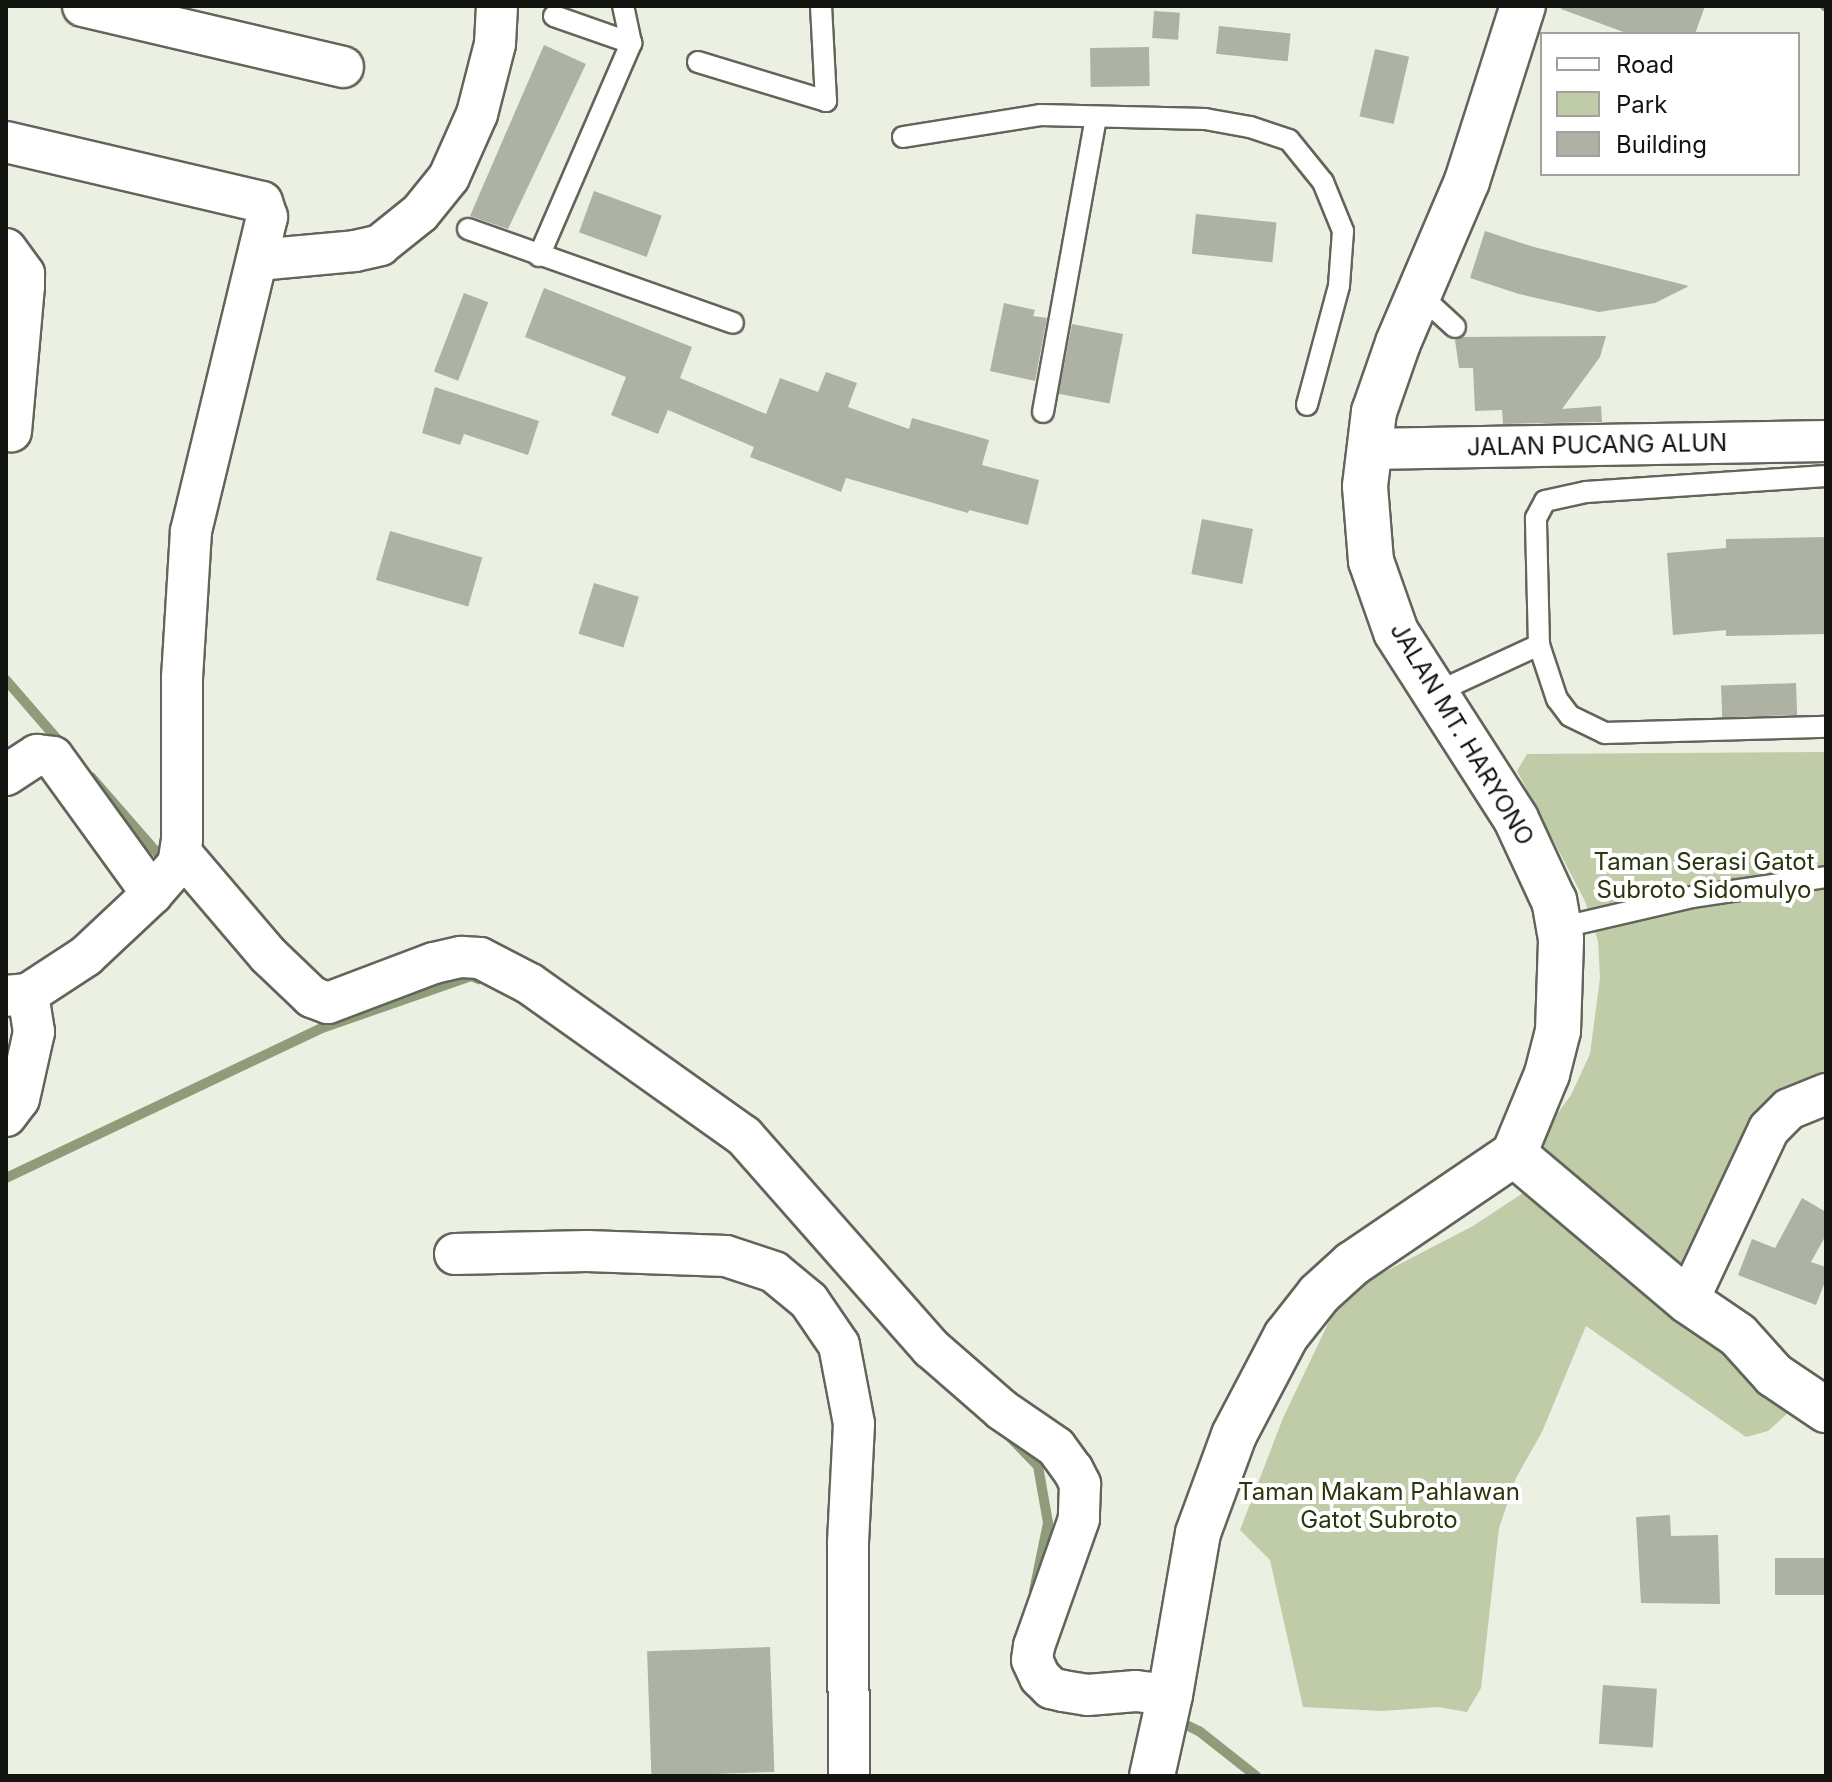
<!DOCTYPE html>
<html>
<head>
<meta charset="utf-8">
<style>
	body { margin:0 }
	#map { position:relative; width:1832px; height:1782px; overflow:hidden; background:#ebf0e2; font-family:Inter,sans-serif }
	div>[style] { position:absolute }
	.green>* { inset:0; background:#c0cba8 }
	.stream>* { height:10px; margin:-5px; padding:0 5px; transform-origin:5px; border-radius:5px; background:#909b79 }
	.building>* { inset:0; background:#adb2a5; transform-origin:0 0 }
	.roads { filter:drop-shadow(2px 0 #61655a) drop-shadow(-2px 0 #61655a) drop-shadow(0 2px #61655a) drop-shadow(0 -2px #61655a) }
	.service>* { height:20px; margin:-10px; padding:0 10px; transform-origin:10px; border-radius:10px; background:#fff }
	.minor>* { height:40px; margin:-20px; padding:0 20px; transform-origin:20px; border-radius:20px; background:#fff }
	.tertiary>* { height:44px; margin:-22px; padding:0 22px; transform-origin:22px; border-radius:22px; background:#fff }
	span { translate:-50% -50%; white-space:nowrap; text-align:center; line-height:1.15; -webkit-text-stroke:8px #fff; paint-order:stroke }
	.street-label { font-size:24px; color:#131510 }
	.park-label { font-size:24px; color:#2c360c }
	.frame { position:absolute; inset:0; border:8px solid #131510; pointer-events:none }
	.legend { position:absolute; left:1540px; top:32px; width:260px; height:144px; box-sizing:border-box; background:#fff; border:2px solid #a1a19f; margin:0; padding:10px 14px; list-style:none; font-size:24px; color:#131510 }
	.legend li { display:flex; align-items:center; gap:16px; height:40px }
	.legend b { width:40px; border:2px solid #a1a19f }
</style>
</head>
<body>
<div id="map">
	<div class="green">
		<div style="clip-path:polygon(1826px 752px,1826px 1084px,1815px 1085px,1692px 1293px,1527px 1155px,1571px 1095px,1590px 1054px,1600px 978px,1598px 941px,1585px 901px,1517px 771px,1527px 754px)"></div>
		<div style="clip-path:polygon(1523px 1193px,1783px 1390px,1789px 1412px,1768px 1431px,1746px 1437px,1586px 1326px,1542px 1432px,1516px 1478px,1499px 1528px,1481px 1688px,1467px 1712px,1438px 1707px,1382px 1711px,1303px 1707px,1270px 1560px,1240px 1530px,1283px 1418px,1334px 1311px,1367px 1281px,1473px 1226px)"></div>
	</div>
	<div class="stream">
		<div style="left:1825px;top:6px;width:1px;rotate:45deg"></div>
		<div style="left:6px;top:680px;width:89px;rotate:49.1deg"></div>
		<div style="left:91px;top:777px;width:116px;rotate:48.9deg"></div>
		<div style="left:6px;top:1178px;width:350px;rotate:-25.4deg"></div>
		<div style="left:322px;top:1028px;width:158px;rotate:-19.2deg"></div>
		<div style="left:471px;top:976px;width:9px;rotate:21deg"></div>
		<div style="left:1010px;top:1437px;width:40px;rotate:46deg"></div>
		<div style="left:1038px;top:1466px;width:58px;rotate:80deg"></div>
		<div style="left:1048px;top:1523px;width:69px;rotate:101.6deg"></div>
		<div style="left:1176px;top:1720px;width:25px;rotate:26deg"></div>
		<div style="left:1199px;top:1731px;width:73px;rotate:38.3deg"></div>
	</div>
	<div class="building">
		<div style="clip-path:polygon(1561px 6px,1705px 6px,1695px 34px,1629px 34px,1561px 9px)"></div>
		<div style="left:1154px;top:11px;width:26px;height:27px;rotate:4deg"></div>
		<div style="left:1219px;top:26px;width:72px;height:28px;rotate:6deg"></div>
		<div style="clip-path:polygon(544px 45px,586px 64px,508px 229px,470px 216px)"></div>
		<div style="left:1149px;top:47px;width:39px;height:59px;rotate:89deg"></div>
		<div style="left:1375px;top:49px;width:35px;height:69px;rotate:13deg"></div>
		<div style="left:594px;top:191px;width:72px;height:44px;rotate:20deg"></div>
		<div style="left:1196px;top:214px;width:81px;height:40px;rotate:6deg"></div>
		<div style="clip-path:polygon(1485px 231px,1534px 247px,1689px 286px,1655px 303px,1599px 312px,1519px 294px,1470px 278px)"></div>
		<div style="clip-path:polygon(544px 288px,692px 347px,680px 378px,766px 414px,780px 378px,818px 392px,826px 372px,857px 383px,848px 407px,909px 429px,912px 418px,989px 440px,982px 465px,1039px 480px,1028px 525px,969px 510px,968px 513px,846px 478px,841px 492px,750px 457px,754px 447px,668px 410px,658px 434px,611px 415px,626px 377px,525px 337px)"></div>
		<div style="left:464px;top:293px;width:26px;height:84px;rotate:21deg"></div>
		<div style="clip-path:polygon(1004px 303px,1035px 310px,1033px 316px,1047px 318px,1035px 381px,990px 371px)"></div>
		<div style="left:1072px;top:324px;width:52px;height:71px;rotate:11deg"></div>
		<div style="clip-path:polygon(1606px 336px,1600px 357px,1562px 409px,1601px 406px,1602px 422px,1503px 424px,1502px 410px,1475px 411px,1473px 368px,1459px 368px,1455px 340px,1462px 337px)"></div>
		<div style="clip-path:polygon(435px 387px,539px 421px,528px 455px,464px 434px,460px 445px,422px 433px)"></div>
		<div style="left:1202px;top:519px;width:52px;height:56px;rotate:11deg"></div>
		<div style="left:390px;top:531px;width:96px;height:51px;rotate:16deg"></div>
		<div style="clip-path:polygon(1826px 537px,1826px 634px,1726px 636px,1726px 630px,1673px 635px,1667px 553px,1726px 548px,1726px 539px)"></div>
		<div style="left:594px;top:583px;width:47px;height:53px;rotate:17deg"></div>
		<div style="left:1796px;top:683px;width:32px;height:75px;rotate:88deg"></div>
		<div style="clip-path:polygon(1802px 1198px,1826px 1212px,1826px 1235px,1811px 1262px,1826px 1267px,1826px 1279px,1816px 1305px,1738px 1275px,1752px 1239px,1775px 1248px)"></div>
		<div style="clip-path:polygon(1670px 1515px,1671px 1536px,1718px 1535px,1720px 1604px,1641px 1603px,1636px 1517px)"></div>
		<div style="left:1826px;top:1558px;width:37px;height:51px;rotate:90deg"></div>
		<div style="left:770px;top:1647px;width:125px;height:123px;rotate:88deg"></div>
		<div style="left:1603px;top:1685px;width:54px;height:59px;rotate:4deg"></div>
	</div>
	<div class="roads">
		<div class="service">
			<div style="left:554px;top:16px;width:82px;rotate:19.3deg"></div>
			<div style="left:631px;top:43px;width:38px;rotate:-102deg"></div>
			<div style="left:698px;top:62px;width:134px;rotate:16.9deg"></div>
			<div style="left:826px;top:101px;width:95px;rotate:-93deg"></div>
			<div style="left:903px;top:137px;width:139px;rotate:-9.1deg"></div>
			<div style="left:1040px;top:115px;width:165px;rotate:1.4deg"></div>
			<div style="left:1205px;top:119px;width:46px;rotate:10.1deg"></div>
			<div style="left:1250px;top:127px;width:41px;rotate:18.4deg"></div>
			<div style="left:1289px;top:140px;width:54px;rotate:51deg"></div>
			<div style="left:1323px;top:182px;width:53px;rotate:67.8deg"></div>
			<div style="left:1343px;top:231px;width:55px;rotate:94.2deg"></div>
			<div style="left:1339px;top:286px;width:123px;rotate:105.1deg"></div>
			<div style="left:468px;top:229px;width:281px;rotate:19.5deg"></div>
			<div style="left:539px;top:256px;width:232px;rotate:-66.6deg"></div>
			<div style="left:1421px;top:296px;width:46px;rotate:42.4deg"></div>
			<div style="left:1043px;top:412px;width:299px;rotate:-79.8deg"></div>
			<div style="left:1539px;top:645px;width:57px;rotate:71.6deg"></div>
			<div style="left:1557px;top:699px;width:21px;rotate:53deg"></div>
			<div style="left:1570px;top:716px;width:39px;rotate:26deg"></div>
			<div style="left:1605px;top:733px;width:221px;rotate:-1.6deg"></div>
			<div style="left:1435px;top:693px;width:115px;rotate:-24.8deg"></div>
			<div style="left:1539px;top:645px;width:127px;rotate:-91.4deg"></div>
			<div style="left:1536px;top:518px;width:19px;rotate:-62deg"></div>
			<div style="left:1545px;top:501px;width:42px;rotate:-12.4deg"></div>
			<div style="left:1586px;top:492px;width:241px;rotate:-3.8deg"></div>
			<div style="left:1559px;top:928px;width:137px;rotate:-13.1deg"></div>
			<div style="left:1692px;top:897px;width:135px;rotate:-8.5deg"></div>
		</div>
		<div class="minor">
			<div style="left:83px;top:6px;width:267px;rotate:13.2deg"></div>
			<div style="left:6px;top:142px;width:263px;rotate:13.2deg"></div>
			<div style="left:262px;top:202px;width:16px;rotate:72deg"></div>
			<div style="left:267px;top:217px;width:323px;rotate:103.6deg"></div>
			<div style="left:191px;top:531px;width:147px;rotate:93.5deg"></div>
			<div style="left:182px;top:678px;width:162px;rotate:90deg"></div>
			<div style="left:182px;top:840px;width:24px;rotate:99deg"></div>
			<div style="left:178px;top:864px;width:40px;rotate:131deg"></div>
			<div style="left:152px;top:894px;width:91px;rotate:136.8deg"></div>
			<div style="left:86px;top:956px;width:69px;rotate:146.8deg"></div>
			<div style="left:28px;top:994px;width:22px;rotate:175deg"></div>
			<div style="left:6px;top:249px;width:31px;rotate:54deg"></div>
			<div style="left:24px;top:274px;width:12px;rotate:90deg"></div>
			<div style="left:24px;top:286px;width:146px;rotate:95.1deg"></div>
			<div style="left:258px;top:260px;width:97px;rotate:-5.3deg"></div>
			<div style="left:355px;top:251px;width:26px;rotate:-13deg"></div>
			<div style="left:380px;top:245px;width:51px;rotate:-38.7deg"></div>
			<div style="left:420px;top:213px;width:46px;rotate:-51.1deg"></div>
			<div style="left:449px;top:177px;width:69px;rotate:-66deg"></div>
			<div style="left:477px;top:114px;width:72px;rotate:-75.6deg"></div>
			<div style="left:495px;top:44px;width:38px;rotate:-87deg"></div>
			<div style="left:1368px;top:449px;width:458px;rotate:-1deg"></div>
			<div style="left:6px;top:775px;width:37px;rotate:-33deg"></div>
			<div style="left:37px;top:755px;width:16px;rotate:7deg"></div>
			<div style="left:53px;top:757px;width:169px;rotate:54.1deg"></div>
			<div style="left:181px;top:853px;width:134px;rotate:49.5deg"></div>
			<div style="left:268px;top:955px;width:61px;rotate:43.7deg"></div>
			<div style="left:312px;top:997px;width:17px;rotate:21deg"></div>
			<div style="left:328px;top:1003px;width:113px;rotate:-20.7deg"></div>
			<div style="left:434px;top:963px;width:28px;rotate:-13deg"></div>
			<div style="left:461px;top:957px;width:19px;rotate:3deg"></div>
			<div style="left:480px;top:958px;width:56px;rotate:27.5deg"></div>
			<div style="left:530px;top:984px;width:262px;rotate:35.4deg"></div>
			<div style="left:744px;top:1136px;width:283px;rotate:48.6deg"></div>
			<div style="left:931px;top:1348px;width:94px;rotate:41.1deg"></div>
			<div style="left:1002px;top:1410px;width:65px;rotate:34.4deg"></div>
			<div style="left:1056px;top:1447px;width:29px;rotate:54deg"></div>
			<div style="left:1073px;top:1470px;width:16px;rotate:63deg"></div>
			<div style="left:1080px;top:1484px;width:35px;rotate:92deg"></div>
			<div style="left:1079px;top:1519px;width:135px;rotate:109.5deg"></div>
			<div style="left:1034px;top:1646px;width:14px;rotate:98deg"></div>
			<div style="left:1032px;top:1660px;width:19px;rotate:65deg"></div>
			<div style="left:1040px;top:1677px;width:16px;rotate:45deg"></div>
			<div style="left:1051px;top:1688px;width:12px;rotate:14deg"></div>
			<div style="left:1063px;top:1691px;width:25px;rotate:9deg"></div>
			<div style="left:1088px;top:1695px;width:48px;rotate:-4.8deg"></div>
			<div style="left:1136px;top:1691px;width:34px;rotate:7deg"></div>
			<div style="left:6px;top:1116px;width:21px;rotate:-53deg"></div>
			<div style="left:19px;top:1099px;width:69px;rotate:-77.4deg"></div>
			<div style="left:34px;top:1032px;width:38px;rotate:-99deg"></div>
			<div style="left:455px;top:1254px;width:132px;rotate:-1.3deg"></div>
			<div style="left:587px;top:1251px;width:139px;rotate:2.1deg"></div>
			<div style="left:726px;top:1256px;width:51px;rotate:18.4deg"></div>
			<div style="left:774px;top:1272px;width:45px;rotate:39.6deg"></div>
			<div style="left:809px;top:1301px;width:53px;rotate:55.7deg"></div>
			<div style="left:839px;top:1345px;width:80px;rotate:79.2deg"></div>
			<div style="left:854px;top:1424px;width:120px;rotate:92.9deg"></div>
			<div style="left:848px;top:1544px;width:232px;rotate:89.8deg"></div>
			<div style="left:1688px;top:1301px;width:190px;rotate:-64.8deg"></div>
			<div style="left:1769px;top:1129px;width:28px;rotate:-45deg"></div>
			<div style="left:1789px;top:1109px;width:40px;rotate:-22deg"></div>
		</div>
		<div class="tertiary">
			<div style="left:1514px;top:1154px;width:228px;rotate:40.2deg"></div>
			<div style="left:1688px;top:1301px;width:60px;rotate:34.2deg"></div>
			<div style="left:1738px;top:1335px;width:54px;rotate:48deg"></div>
			<div style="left:1774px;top:1375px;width:63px;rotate:33.9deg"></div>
			<div style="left:1152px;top:1776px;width:83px;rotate:-77.5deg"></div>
			<div style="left:1170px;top:1695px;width:164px;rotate:-80.2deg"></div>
			<div style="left:1198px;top:1533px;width:104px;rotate:-69.8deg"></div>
			<div style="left:1234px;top:1435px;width:112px;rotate:-62.3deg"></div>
			<div style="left:1286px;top:1336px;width:53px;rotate:-51.8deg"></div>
			<div style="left:1319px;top:1294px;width:45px;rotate:-42.3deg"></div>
			<div style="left:1352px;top:1264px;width:196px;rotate:-34.2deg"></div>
			<div style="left:1514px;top:1154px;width:87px;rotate:-67.6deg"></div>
			<div style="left:1547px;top:1074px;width:44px;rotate:-75.7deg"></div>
			<div style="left:1558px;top:1031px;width:92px;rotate:-88.1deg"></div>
			<div style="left:1561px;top:939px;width:39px;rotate:-100deg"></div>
			<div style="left:1554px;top:901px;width:90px;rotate:-114.9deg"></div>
			<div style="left:1516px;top:819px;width:222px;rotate:-122.7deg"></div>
			<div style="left:1396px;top:632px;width:75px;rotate:-109.4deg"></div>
			<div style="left:1371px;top:561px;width:75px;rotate:-94.6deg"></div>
			<div style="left:1365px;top:486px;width:75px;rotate:-83.1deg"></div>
			<div style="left:1374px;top:412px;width:73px;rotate:-70.8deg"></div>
			<div style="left:1398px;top:343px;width:176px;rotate:-66.9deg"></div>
			<div style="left:1467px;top:181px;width:184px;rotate:-72.3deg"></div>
		</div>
	</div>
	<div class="street-label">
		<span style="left:1597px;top:445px;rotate:-1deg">JALAN PUCANG ALUN</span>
		<span style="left:1462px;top:734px;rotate:59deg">JALAN MT. HARYONO</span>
	</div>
	<div class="park-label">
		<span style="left:1704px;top:876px">Taman Serasi Gatot<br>Subroto Sidomulyo</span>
		<span style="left:1379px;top:1506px">Taman Makam Pahlawan<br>Gatot Subroto</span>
	</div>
	<div class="frame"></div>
	<ul class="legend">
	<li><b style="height:10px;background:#fff"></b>Road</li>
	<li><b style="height:22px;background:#c0cba8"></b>Park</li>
	<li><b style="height:22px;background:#adb2a5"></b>Building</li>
	</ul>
</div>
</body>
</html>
